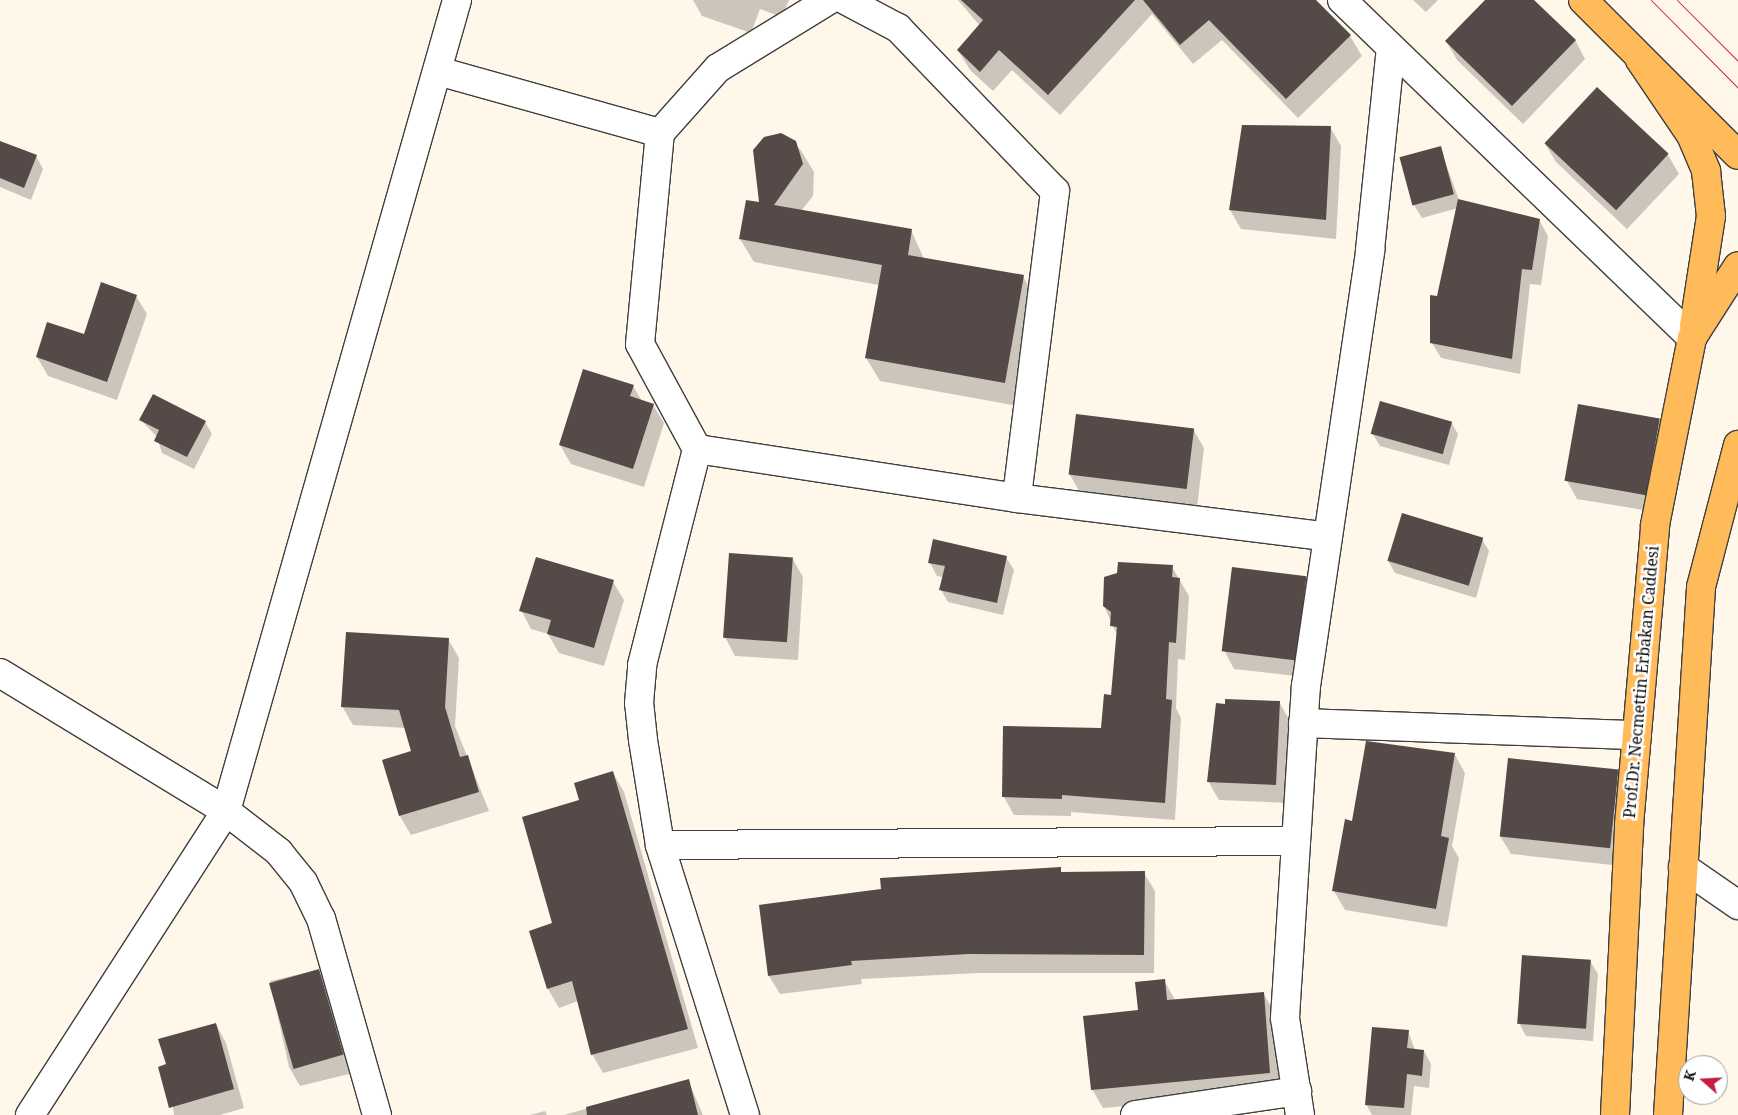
<!DOCTYPE html>
<html>
<head>
<meta charset="utf-8">
<style>
	body { margin:0 }
	#map { position:relative; width:1738px; height:1115px; overflow:hidden; background:#fff7ea; font-family:"Noto Serif",serif }
	div>[style] { position:absolute }
	.shadow>* { inset:0; background:#0003 }
	.building>* { inset:0; background:#554a48; transform-origin:0 0 }
	.roads { filter:drop-shadow(1px 0 #3f3f3f) drop-shadow(-1px 0 #3f3f3f) drop-shadow(0 1px #3f3f3f) drop-shadow(0 -1px #3f3f3f) }
	.minor>* { height:28px; margin:-14px; padding:0 14px; transform-origin:14px; border-radius:14px; background:#fff }
	.major>* { height:28px; margin:-14px; padding:0 14px; transform-origin:14px; border-radius:14px; background:#ffbb5a }
	.tram>* { height:1px; margin:-0.5px; padding:0 0.5px; transform-origin:0.5px; border-radius:0.5px; background:#c31d41 }
	span { translate:-50% -50%; white-space:nowrap; text-align:center; line-height:1.15; -webkit-text-stroke:5px #fff; paint-order:stroke }
	.street-label { font-size:16px; color:#0c0c0c }
	.north { position:absolute; left:1678px; top:1055px; width:50px; height:50px; box-sizing:border-box; background:#fff; border:1px solid #9e9e9e; border-radius:50%; rotate:289deg; font-size:14px; font-weight:700; line-height:20px; text-align:center; color:#0c0c0c }
	.north::after { content:''; display:block; margin:auto; width:18px; height:22px; background:#c31d41; clip-path:polygon(50% 0,100% 100%,50% 72%,0 100%) }
</style>
</head>
<body>
<div id="map">
	<div class="shadow">
		<div style="clip-path:polygon(693px 0,789px 0,782px 17px,760px 9px,751px 33px,702px 16px)"></div>
		<div style="clip-path:polygon(958px 0,1315px 0,1350px 36px,1362px 56px,1298px 118px,1222px 40px,1193px 64px,1152px 14px,1060px 115px,1012px 70px,993px 91px,970px 70px,958px 50px,980px 26px)"></div>
		<div style="clip-path:polygon(1413px 0,1438px 0,1426px 12px)"></div>
		<div style="clip-path:polygon(1486px 0,1532px 0,1575px 40px,1585px 59px,1523px 124px,1457px 60px,1446px 41px)"></div>
		<div style="clip-path:polygon(1330px 127px,1341px 146px,1336px 239px,1241px 229px,1230px 210px)"></div>
		<div style="clip-path:polygon(780px 135px,800px 149px,814px 172px,813px 196px,801px 211px,911px 230px,924px 259px,1023px 277px,1037px 300px,1018px 406px,880px 381px,866px 358px,879px 285px,754px 262px,740px 239px,760px 204px)"></div>
		<div style="clip-path:polygon(0 142px,36px 156px,43px 169px,31px 200px,0 187px)"></div>
		<div style="clip-path:polygon(1545px 144px,1668px 155px,1679px 174px,1627px 229px,1556px 162px)"></div>
		<div style="clip-path:polygon(1440px 148px,1459px 200px,1539px 220px,1548px 236px,1541px 285px,1530px 284px,1520px 374px,1441px 358px,1432px 343px,1458px 208px,1422px 218px,1414px 205px)"></div>
		<div style="clip-path:polygon(136px 296px,147px 314px,117px 400px,48px 376px,37px 357px,84px 336px)"></div>
		<div style="clip-path:polygon(633px 386px,642px 401px,653px 405px,664px 423px,644px 487px,571px 464px,560px 445px)"></div>
		<div style="clip-path:polygon(1660px 419px,1670px 437px,1656px 512px,1577px 499px,1567px 481px)"></div>
		<div style="clip-path:polygon(141px 420px,205px 422px,212px 434px,194px 469px,162px 453px,157px 437px)"></div>
		<div style="clip-path:polygon(1451px 422px,1458px 434px,1449px 465px,1380px 446px,1372px 433px)"></div>
		<div style="clip-path:polygon(1193px 429px,1204px 448px,1197px 508px,1081px 494px,1070px 475px)"></div>
		<div style="clip-path:polygon(1482px 539px,1489px 551px,1476px 598px,1395px 573px,1388px 561px)"></div>
		<div style="clip-path:polygon(1006px 557px,1014px 570px,1003px 615px,948px 602px,941px 590px,943px 577px,937px 576px,930px 563px)"></div>
		<div style="clip-path:polygon(792px 558px,803px 577px,798px 660px,735px 656px,725px 637px)"></div>
		<div style="clip-path:polygon(1172px 567px,1189px 596px,1185px 660px,1178px 659px,1176px 708px,1181px 718px,1175px 820px,1071px 812px,1071px 816px,1014px 815px,1004px 797px,1005px 727px,1102px 730px,1113px 696px,1118px 637px,1104px 606px)"></div>
		<div style="clip-path:polygon(1306px 577px,1316px 596px,1304px 677px,1234px 669px,1224px 650px)"></div>
		<div style="clip-path:polygon(613px 582px,624px 600px,604px 666px,559px 653px,548px 634px,531px 629px,521px 610px)"></div>
		<div style="clip-path:polygon(448px 639px,459px 658px,455px 726px,489px 811px,411px 835px,400px 816px,383px 761px,413px 752px,406px 728px,353px 725px,342px 706px)"></div>
		<div style="clip-path:polygon(1279px 702px,1290px 721px,1286px 803px,1219px 800px,1208px 781px,1226px 705px)"></div>
		<div style="clip-path:polygon(1455px 755px,1465px 773px,1452px 846px,1459px 858px,1447px 927px,1345px 910px,1334px 891px,1353px 822px)"></div>
		<div style="clip-path:polygon(1617px 770px,1628px 789px,1622px 866px,1511px 854px,1500px 836px)"></div>
		<div style="clip-path:polygon(613px 773px,624px 792px,698px 1048px,603px 1073px,592px 1054px,578px 1001px,559px 1008px,548px 989px,530px 931px,554px 924px,581px 801px)"></div>
		<div style="clip-path:polygon(1060px 868px,1062px 873px,1144px 873px,1155px 891px,1154px 973px,979px 973px,861px 979px,862px 984px,780px 994px,769px 976px)"></div>
		<div style="clip-path:polygon(1590px 961px,1598px 974px,1593px 1041px,1526px 1036px,1519px 1023px)"></div>
		<div style="clip-path:polygon(318px 970px,329px 989px,353px 1073px,300px 1086px,289px 1067px,270px 981px)"></div>
		<div style="clip-path:polygon(1164px 980px,1175px 1000px,1263px 993px,1274px 1012px,1280px 1092px,1103px 1108px,1092px 1089px,1139px 1011px)"></div>
		<div style="clip-path:polygon(216px 1024px,226px 1043px,244px 1108px,220px 1115px,174px 1115px,167px 1065px)"></div>
		<div style="clip-path:polygon(1408px 1031px,1415px 1050px,1424px 1051px,1431px 1064px,1429px 1088px,1414px 1086px,1411px 1115px,1372px 1115px,1366px 1104px)"></div>
		<div style="clip-path:polygon(688px 1080px,703px 1115px,564px 1115px)"></div>
		<div style="clip-path:polygon(545px 1111px,547px 1115px,530px 1115px)"></div>
	</div>
	<div class="building">
		<div style="clip-path:polygon(961px 0,1135px 0,1048px 95px,999px 50px,980px 72px,957px 50px,983px 20px)"></div>
		<div style="clip-path:polygon(1143px 0,1316px 0,1351px 35px,1286px 99px,1209px 20px,1180px 45px)"></div>
		<div style="clip-path:polygon(1485px 0,1534px 0,1576px 40px,1512px 106px,1445px 41px)"></div>
		<div style="left:1597px;top:87px;width:98px;height:77px;rotate:43deg"></div>
		<div style="clip-path:polygon(1242px 125px,1331px 126px,1326px 220px,1229px 210px)"></div>
		<div style="clip-path:polygon(781px 133px,796px 141px,803px 164px,774px 205px,912px 229px,908px 255px,1024px 275px,1005px 383px,865px 358px,882px 265px,739px 239px,746px 200px,759px 202px,753px 150px,764px 137px)"></div>
		<div style="clip-path:polygon(0 141px,37px 155px,24px 188px,0 178px)"></div>
		<div style="left:1441px;top:146px;width:50px;height:43px;rotate:75deg"></div>
		<div style="clip-path:polygon(1458px 199px,1540px 219px,1532px 270px,1522px 269px,1512px 359px,1430px 343px,1430px 295px,1437px 296px)"></div>
		<div style="clip-path:polygon(101px 282px,137px 295px,107px 382px,36px 357px,47px 322px,84px 334px)"></div>
		<div style="clip-path:polygon(583px 369px,634px 385px,630px 396px,654px 404px,633px 469px,559px 445px)"></div>
		<div style="clip-path:polygon(153px 394px,206px 421px,187px 457px,154px 441px,159px 430px,139px 420px)"></div>
		<div style="left:1380px;top:401px;width:75px;height:34px;rotate:16deg"></div>
		<div style="left:1578px;top:404px;width:83px;height:78px;rotate:10deg"></div>
		<div style="left:1076px;top:414px;width:119px;height:61px;rotate:7deg"></div>
		<div style="left:1402px;top:513px;width:85px;height:50px;rotate:17deg"></div>
		<div style="clip-path:polygon(933px 539px,1007px 556px,997px 603px,939px 590px,945px 566px,928px 563px)"></div>
		<div style="left:729px;top:553px;width:64px;height:85px;rotate:4deg"></div>
		<div style="clip-path:polygon(536px 557px,614px 580px,594px 648px,547px 634px,551px 620px,519px 611px)"></div>
		<div style="clip-path:polygon(1118px 562px,1173px 565px,1172px 577px,1180px 578px,1176px 643px,1169px 642px,1166px 699px,1172px 700px,1165px 803px,1062px 795px,1062px 799px,1002px 797px,1003px 726px,1101px 728px,1104px 694px,1111px 695px,1117px 627px,1110px 626px,1111px 612px,1103px 606px,1104px 577px,1117px 573px)"></div>
		<div style="left:1232px;top:567px;width:75px;height:85px;rotate:7deg"></div>
		<div style="clip-path:polygon(346px 632px,449px 638px,445px 707px,460px 757px,468px 755px,479px 792px,399px 816px,382px 760px,411px 751px,399px 710px,341px 707px)"></div>
		<div style="clip-path:polygon(1225px 699px,1280px 701px,1276px 785px,1207px 782px,1216px 703px,1225px 704px)"></div>
		<div style="clip-path:polygon(1366px 741px,1455px 753px,1441px 836px,1449px 838px,1436px 909px,1332px 891px,1345px 819px,1352px 821px)"></div>
		<div style="left:1508px;top:758px;width:111px;height:79px;rotate:6deg"></div>
		<div style="clip-path:polygon(613px 771px,688px 1029px,591px 1055px,572px 981px,547px 989px,529px 931px,552px 923px,522px 817px,579px 800px,574px 783px)"></div>
		<div style="clip-path:polygon(1061px 867px,1061px 872px,1145px 871px,1144px 955px,968px 954px,851px 961px,852px 965px,768px 976px,759px 905px,881px 889px,880px 878px)"></div>
		<div style="left:1522px;top:955px;width:69px;height:69px;rotate:4deg"></div>
		<div style="left:319px;top:969px;width:89px;height:52px;rotate:74deg"></div>
		<div style="clip-path:polygon(1165px 979px,1167px 1000px,1264px 992px,1270px 1073px,1091px 1090px,1083px 1016px,1138px 1010px,1135px 982px)"></div>
		<div style="clip-path:polygon(216px 1023px,234px 1089px,169px 1108px,158px 1067px,166px 1064px,158px 1039px)"></div>
		<div style="clip-path:polygon(1372px 1027px,1409px 1030px,1407px 1048px,1424px 1050px,1422px 1076px,1407px 1074px,1404px 1108px,1365px 1105px)"></div>
		<div style="clip-path:polygon(689px 1079px,698px 1115px,587px 1115px,586px 1107px)"></div>
	</div>
	<div class="roads">
		<div class="minor">
			<div style="left:845px;top:0;width:60px;rotate:27.8deg"></div>
			<div style="left:898px;top:28px;width:226px;rotate:46.1deg"></div>
			<div style="left:1055px;top:191px;width:309px;rotate:97.1deg"></div>
			<div style="left:1342px;top:0;width:487px;rotate:44deg"></div>
			<div style="left:438px;top:71px;width:230px;rotate:15.6deg"></div>
			<div style="left:697px;top:449px;width:324px;rotate:8.7deg"></div>
			<div style="left:1017px;top:498px;width:313px;rotate:7.1deg"></div>
			<div style="left:0;top:673px;width:265px;rotate:31.4deg"></div>
			<div style="left:226px;top:811px;width:362px;rotate:122.8deg"></div>
			<div style="left:1303px;top:723px;width:334px;rotate:2.1deg"></div>
			<div style="left:660px;top:845px;width:636px;rotate:-0.36deg"></div>
			<div style="left:1683px;top:867px;width:67px;rotate:34.6deg"></div>
			<div style="left:377px;top:1115px;width:204px;rotate:-105.9deg"></div>
			<div style="left:321px;top:919px;width:41px;rotate:-115.9deg"></div>
			<div style="left:303px;top:882px;width:38px;rotate:-129deg"></div>
			<div style="left:279px;top:852px;width:67px;rotate:-142.3deg"></div>
			<div style="left:226px;top:811px;width:843px;rotate:-74.1deg"></div>
			<div style="left:745px;top:1115px;width:283px;rotate:-107.5deg"></div>
			<div style="left:660px;top:845px;width:106px;rotate:-99.2deg"></div>
			<div style="left:643px;top:740px;width:37px;rotate:-96deg"></div>
			<div style="left:639px;top:703px;width:38px;rotate:-85deg"></div>
			<div style="left:642px;top:665px;width:223px;rotate:-75.7deg"></div>
			<div style="left:697px;top:449px;width:119px;rotate:-118.5deg"></div>
			<div style="left:640px;top:344px;width:212px;rotate:-84.6deg"></div>
			<div style="left:660px;top:133px;width:87px;rotate:-48.3deg"></div>
			<div style="left:718px;top:68px;width:130px;rotate:-31.5deg"></div>
			<div style="left:1135px;top:1115px;width:164px;rotate:-8.4deg"></div>
			<div style="left:1300px;top:1115px;width:98px;rotate:-98.8deg"></div>
			<div style="left:1285px;top:1018px;width:333px;rotate:-86.4deg"></div>
			<div style="left:1306px;top:686px;width:441px;rotate:-81.6deg"></div>
			<div style="left:1370px;top:250px;width:203px;rotate:-84.1deg"></div>
		</div>
		<div class="major">
			<div style="left:1583px;top:0;width:219px;rotate:45deg"></div>
			<div style="left:1640px;top:60px;width:91px;rotate:55.8deg"></div>
			<div style="left:1691px;top:135px;width:39px;rotate:67deg"></div>
			<div style="left:1706px;top:171px;width:45px;rotate:83.7deg"></div>
			<div style="left:1711px;top:216px;width:111px;rotate:98.8deg"></div>
			<div style="left:1615px;top:1115px;width:290px;rotate:-87.2deg"></div>
			<div style="left:1629px;top:825px;width:301px;rotate:-85deg"></div>
			<div style="left:1655px;top:525px;width:191px;rotate:-78.8deg"></div>
			<div style="left:1692px;top:338px;width:85px;rotate:-57.4deg"></div>
			<div style="left:1668px;top:1115px;width:529px;rotate:-86.42deg"></div>
			<div style="left:1701px;top:587px;width:147px;rotate:-75.4deg"></div>
		</div>
	</div>
	<div class="tram">
		<div style="left:1651px;top:0;width:124px;rotate:45.3deg"></div>
		<div style="left:1677px;top:0;width:86px;rotate:45deg"></div>
	</div>
	<div class="street-label">
		<span style="left:1641px;top:682px;rotate:-85deg">Prof.Dr. Necmettin Erbakan Caddesi</span>
	</div>
	<div class="north">K</div>
</div>
</body>
</html>
